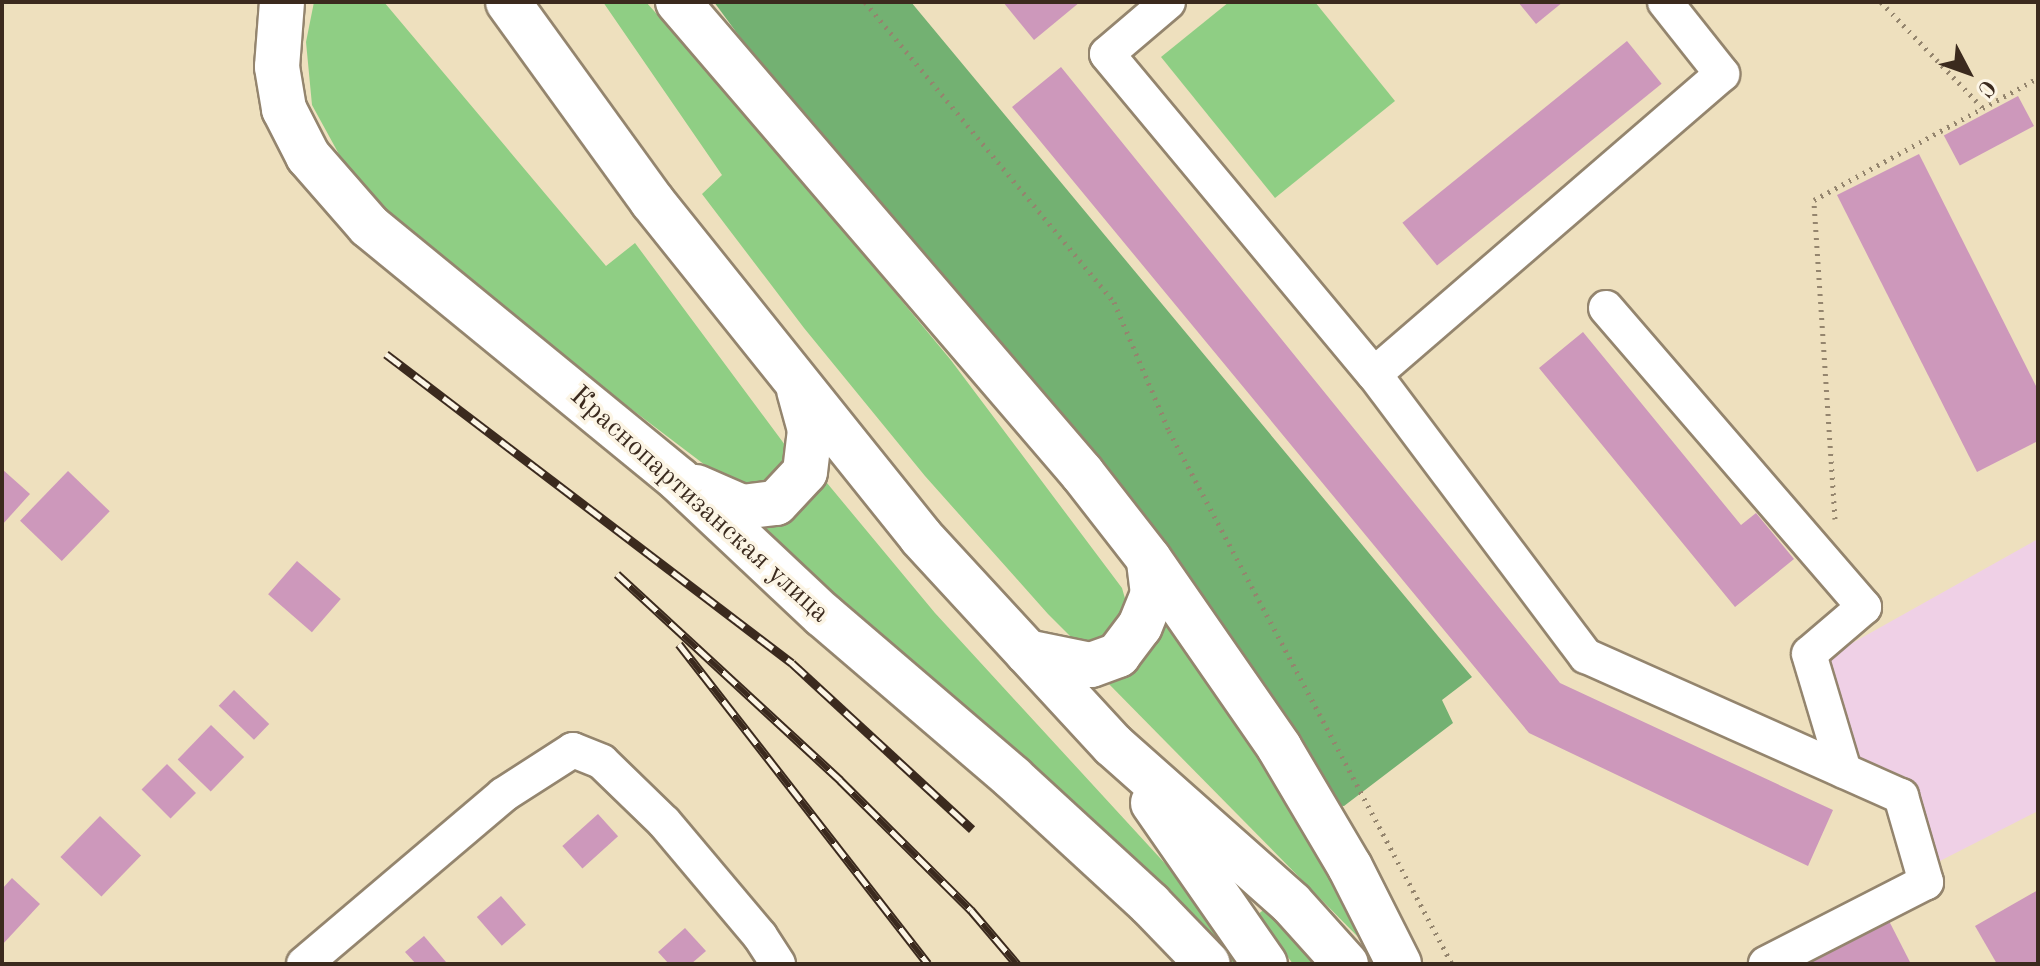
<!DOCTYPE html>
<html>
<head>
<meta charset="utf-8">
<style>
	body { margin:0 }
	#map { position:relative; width:2040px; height:966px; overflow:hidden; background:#eee0be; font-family:"Old Standard TT",serif }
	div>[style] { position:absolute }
	.built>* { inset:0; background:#efd0e6 }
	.green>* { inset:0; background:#8fce84 }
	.forest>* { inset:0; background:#73b172 }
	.building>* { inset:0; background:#cd98bb; transform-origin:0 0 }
	.path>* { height:5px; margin-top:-2.5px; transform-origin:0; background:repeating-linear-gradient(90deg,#94856e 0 2px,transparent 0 8px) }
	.roads { filter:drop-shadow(2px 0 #94856e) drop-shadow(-2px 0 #94856e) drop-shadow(0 2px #94856e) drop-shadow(0 -2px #94856e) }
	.minor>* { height:34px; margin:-17px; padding:0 17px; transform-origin:17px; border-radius:17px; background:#fff }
	.major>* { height:44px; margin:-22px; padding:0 22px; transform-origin:22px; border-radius:22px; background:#fff }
	.rail>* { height:9px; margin-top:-4.5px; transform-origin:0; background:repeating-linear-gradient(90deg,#fcf5e5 0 18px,#3b2a1e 0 36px); box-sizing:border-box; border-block:2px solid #3b2a1e }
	span { translate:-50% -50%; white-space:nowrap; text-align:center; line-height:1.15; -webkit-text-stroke:7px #fcf5e5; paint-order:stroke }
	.street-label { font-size:28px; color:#3b2a1e }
	.frame { position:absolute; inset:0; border:4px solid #3b2a1e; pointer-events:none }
	.north { position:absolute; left:1928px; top:32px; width:80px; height:80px; -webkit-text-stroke:6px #fcf5e5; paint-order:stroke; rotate:131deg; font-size:22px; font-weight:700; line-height:32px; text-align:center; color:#3b2a1e }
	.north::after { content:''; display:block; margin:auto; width:28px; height:36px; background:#3b2a1e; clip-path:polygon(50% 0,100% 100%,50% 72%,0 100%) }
</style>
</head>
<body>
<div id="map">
	<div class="built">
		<div style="clip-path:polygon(2038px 539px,2038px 811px,1936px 863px,1910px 780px,1853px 761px,1822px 660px)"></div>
	</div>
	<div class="green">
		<div style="clip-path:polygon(314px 2px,384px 2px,606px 266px,635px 243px,785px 445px,787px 462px,771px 486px,730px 484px,494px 305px,392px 220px,346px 167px,312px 105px,306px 42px)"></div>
		<div style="clip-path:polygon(603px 2px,646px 2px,749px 117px,950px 359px,1122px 588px,1128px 609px,1106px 642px,1078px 644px,1048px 614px,925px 476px,804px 328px,702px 194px,722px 175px)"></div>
		<div style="clip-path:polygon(1229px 2px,1315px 2px,1395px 101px,1275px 198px,1161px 57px)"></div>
		<div style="clip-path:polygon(822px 477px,935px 613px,1171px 870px,1246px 964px,1221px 964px,749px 526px,785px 518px,801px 509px)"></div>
		<div style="clip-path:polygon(1161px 613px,1215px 673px,1367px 939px,1363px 942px,1104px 679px)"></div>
		<div style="clip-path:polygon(1271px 904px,1324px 964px,1293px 964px,1257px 915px)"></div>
	</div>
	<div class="forest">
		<div style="clip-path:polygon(714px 2px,911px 2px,1472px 677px,1442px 700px,1453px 723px,1344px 806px,1333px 805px,849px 185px)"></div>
	</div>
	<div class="building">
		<div style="clip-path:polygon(1003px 2px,1080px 2px,1034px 40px)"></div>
		<div style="clip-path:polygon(1518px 2px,1563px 2px,1536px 24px)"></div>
		<div style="left:1627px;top:41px;width:55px;height:289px;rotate:51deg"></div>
		<div style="clip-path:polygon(1061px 67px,1560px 683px,1833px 810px,1808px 866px,1529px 733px,1012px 107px)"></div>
		<div style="left:2018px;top:96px;width:34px;height:84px;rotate:62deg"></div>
		<div style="clip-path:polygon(1919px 154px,2038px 390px,2038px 441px,1977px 472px,1837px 195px)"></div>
		<div style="clip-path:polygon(1583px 332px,1741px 525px,1756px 513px,1794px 559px,1735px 607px,1539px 368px)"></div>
		<div style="clip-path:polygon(2px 469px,30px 494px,2px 525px)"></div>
		<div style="left:68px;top:471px;width:58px;height:69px;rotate:44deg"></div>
		<div style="left:297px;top:561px;width:58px;height:44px;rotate:41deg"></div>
		<div style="left:234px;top:690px;width:49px;height:22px;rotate:44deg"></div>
		<div style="left:211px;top:725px;width:46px;height:48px;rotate:44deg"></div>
		<div style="left:167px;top:764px;width:41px;height:36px;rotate:45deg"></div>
		<div style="left:598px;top:814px;width:30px;height:48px;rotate:48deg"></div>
		<div style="left:100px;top:816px;width:57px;height:57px;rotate:44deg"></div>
		<div style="clip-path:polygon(12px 878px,40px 904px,2px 945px,2px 889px)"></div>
		<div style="clip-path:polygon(2038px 890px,2038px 964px,1997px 964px,1975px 926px)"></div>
		<div style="left:501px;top:896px;width:38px;height:32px;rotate:49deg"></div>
		<div style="clip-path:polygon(1887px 917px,1911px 964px,1797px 964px)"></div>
		<div style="clip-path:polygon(685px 928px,706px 951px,691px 964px,669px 964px,658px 952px)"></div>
		<div style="clip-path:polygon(424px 936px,446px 962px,443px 964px,416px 964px,405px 952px)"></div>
	</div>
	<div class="path">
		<div style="left:865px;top:2px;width:390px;rotate:50.3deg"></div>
		<div style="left:1114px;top:302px;width:140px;rotate:66.9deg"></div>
		<div style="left:1169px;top:431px;width:603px;rotate:62.03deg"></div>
		<div style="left:1881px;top:2px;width:147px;rotate:46.1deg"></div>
		<div style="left:1835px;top:519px;width:320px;rotate:-93.8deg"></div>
		<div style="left:1814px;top:200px;width:255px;rotate:-28.6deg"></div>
	</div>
	<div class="roads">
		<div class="minor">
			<div style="left:1168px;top:2px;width:80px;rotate:139.6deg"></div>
			<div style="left:1107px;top:54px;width:417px;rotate:50.2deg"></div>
			<div style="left:1665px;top:2px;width:92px;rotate:51.6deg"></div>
			<div style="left:1722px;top:74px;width:459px;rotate:139.2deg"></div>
			<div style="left:1374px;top:374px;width:353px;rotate:53.1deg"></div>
			<div style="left:1586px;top:656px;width:345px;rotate:24deg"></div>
			<div style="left:1901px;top:796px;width:90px;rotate:73.8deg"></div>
			<div style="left:1926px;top:882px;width:180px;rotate:152.9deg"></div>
			<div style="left:1606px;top:308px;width:395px;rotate:49.2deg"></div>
			<div style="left:1864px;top:607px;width:72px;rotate:139.5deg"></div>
			<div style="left:1809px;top:654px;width:122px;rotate:73.3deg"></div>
			<div style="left:304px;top:964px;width:261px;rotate:-40.3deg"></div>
			<div style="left:503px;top:795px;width:83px;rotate:-32.7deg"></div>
			<div style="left:573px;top:750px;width:31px;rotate:22deg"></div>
			<div style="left:602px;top:762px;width:86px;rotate:44.1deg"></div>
			<div style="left:664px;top:822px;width:149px;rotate:49.9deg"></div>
			<div style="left:760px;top:936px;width:33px;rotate:57deg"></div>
		</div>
		<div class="major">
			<div style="left:282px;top:2px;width:65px;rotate:94.4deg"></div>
			<div style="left:277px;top:67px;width:43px;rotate:80.5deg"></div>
			<div style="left:284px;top:109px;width:53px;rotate:62.9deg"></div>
			<div style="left:308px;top:156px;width:93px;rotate:48.9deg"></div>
			<div style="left:369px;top:226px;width:401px;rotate:39.3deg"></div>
			<div style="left:679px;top:480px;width:197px;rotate:43.2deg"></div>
			<div style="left:823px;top:615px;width:250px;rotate:40.6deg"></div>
			<div style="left:1013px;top:778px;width:186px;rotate:42.6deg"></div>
			<div style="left:1150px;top:904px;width:83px;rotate:46deg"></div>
			<div style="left:508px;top:2px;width:246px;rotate:54.1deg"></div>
			<div style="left:652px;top:201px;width:430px;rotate:51.3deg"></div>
			<div style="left:921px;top:537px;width:283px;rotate:47.3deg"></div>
			<div style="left:1113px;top:745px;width:238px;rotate:41.6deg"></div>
			<div style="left:1291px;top:903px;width:82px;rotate:48deg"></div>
			<div style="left:678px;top:2px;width:621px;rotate:49.38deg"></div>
			<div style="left:1082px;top:473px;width:109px;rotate:52.1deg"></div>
			<div style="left:1149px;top:559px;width:229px;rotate:55.3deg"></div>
			<div style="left:1279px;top:747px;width:139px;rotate:59.4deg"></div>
			<div style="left:1350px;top:867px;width:109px;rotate:63.2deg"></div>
			<div style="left:696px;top:487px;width:50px;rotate:23.5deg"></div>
			<div style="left:742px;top:507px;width:34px;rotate:-7deg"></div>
			<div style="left:776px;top:503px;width:42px;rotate:-46.9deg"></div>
			<div style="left:805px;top:472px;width:42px;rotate:-83.2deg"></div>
			<div style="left:810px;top:430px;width:41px;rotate:-105.4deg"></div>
			<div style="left:1027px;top:652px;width:65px;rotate:11.5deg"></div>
			<div style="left:1091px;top:665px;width:29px;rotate:-20deg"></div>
			<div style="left:1118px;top:655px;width:36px;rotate:-53deg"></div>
			<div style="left:1140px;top:626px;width:35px;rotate:-68deg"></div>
			<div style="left:1153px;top:594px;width:35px;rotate:-97deg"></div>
			<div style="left:1153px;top:803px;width:196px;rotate:55.2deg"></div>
		</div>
	</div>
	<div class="rail">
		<div style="left:386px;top:354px;width:510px;rotate:37.27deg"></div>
		<div style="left:792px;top:663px;width:245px;rotate:42.7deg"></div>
		<div style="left:617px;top:574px;width:304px;rotate:42.7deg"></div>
		<div style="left:840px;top:780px;width:185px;rotate:44.8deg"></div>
		<div style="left:971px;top:910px;width:71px;rotate:49.6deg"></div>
		<div style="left:679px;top:644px;width:405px;rotate:52.1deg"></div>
	</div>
	<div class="street-label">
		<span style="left:699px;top:505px;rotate:42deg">Краснопартизанская улица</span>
	</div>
	<div class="frame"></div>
	<div class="north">С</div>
</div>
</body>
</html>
